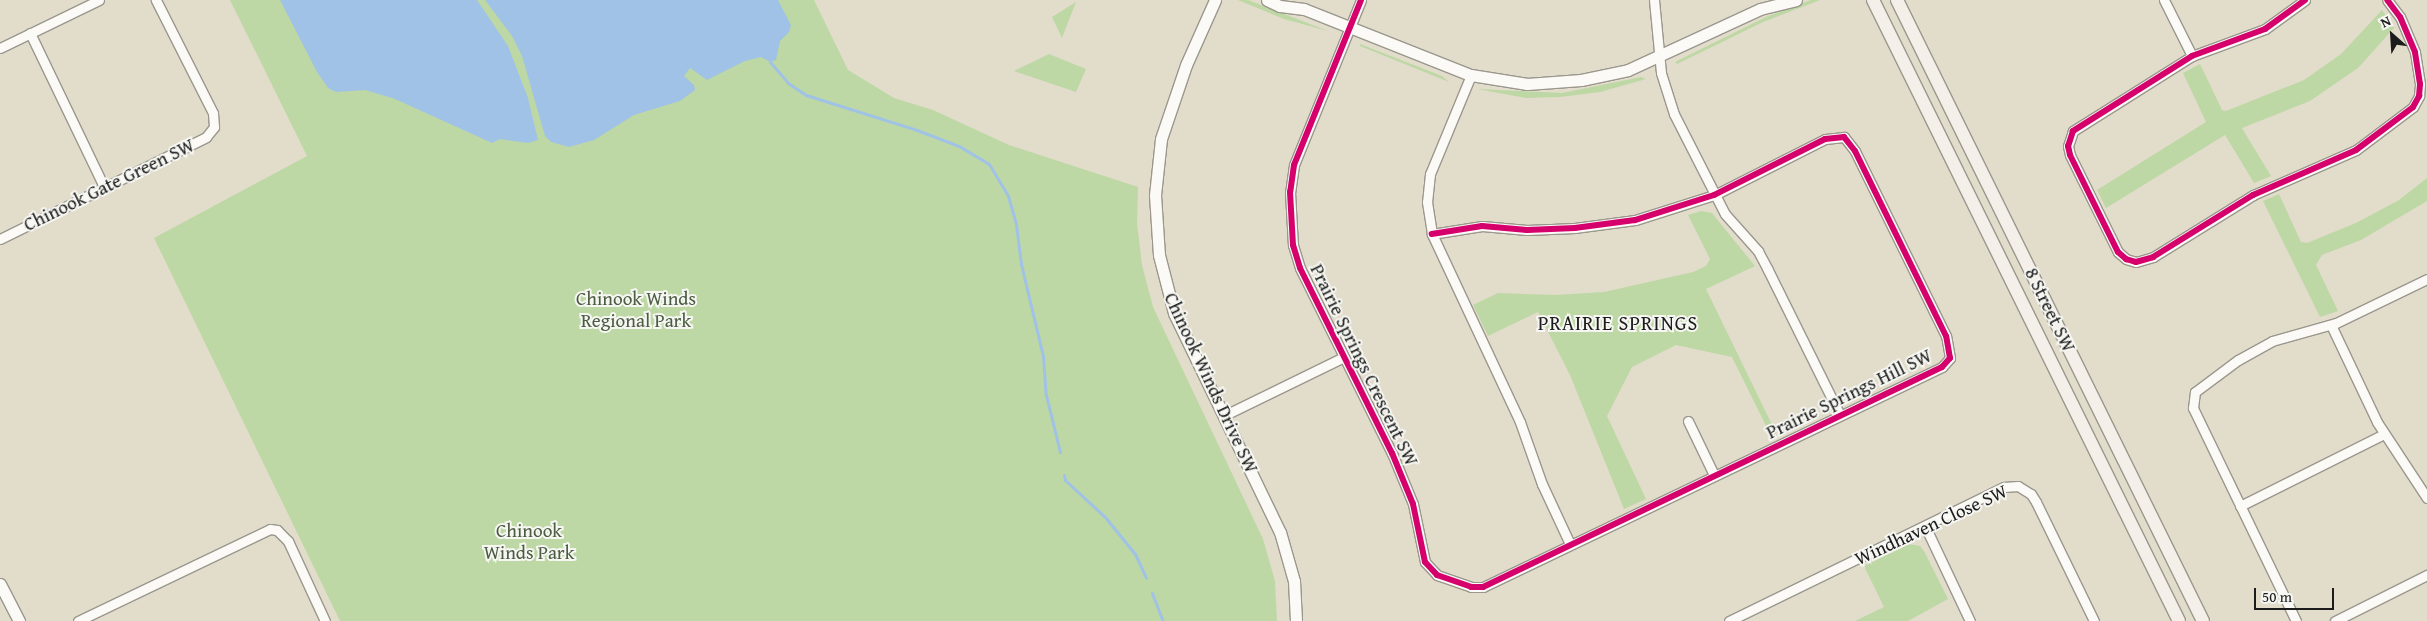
<!DOCTYPE html>
<html>
<head>
<meta charset="utf-8">
<style>
	body { margin:0 }
	#map { position:relative; width:2427px; height:621px; overflow:hidden; background:#e2dccb; font-family:"Gentium Book Plus",serif }
	div>[style] { position:absolute }
	.green>* { inset:0; background:#bdd8a4 }
	.water>* { inset:0; background:#a0c2e6 }
	.stream>* { height:3px; margin:-1.5px; padding:0 1.5px; transform-origin:1.5px; border-radius:1.5px; background:#a0c2e6 }
	.roads { filter:drop-shadow(1px 0 #9a978d) drop-shadow(-1px 0 #9a978d) drop-shadow(0 1px #9a978d) drop-shadow(0 -1px #9a978d) }
	.minor>* { height:9px; margin:-4.5px; padding:0 4.5px; transform-origin:4.5px; border-radius:4.5px; background:#fbfaf7 }
	.tertiary>* { height:11px; margin:-5.5px; padding:0 5.5px; transform-origin:5.5px; border-radius:5.5px; background:#fbfaf7 }
	.secondary>* { height:12px; margin:-6px; padding:0 6px; transform-origin:6px; border-radius:6px; background:#f4f0e9 }
	.cycleway>* { height:6px; margin:-3px; padding:0 3px; transform-origin:3px; border-radius:3px; background:#d6006c }
	span { translate:-50% -50%; white-space:nowrap; text-align:center; line-height:1.15; -webkit-text-stroke:4px #f6f6f2; paint-order:stroke }
	.street-label { font-size:19px; color:#1c1c1c }
	.park-label { font-size:19px; color:#4a5c41 }
	.neighbourhood-label { font-size:20px; color:#1c1c1c; letter-spacing:1px }
	.north { position:absolute; left:2367px; top:10px; width:50px; height:50px; -webkit-text-stroke:4px #f6f6f2; paint-order:stroke; rotate:334deg; font-size:14px; font-weight:700; line-height:20px; text-align:center; color:#1c1c1c }
	.north::after { content:''; display:block; margin:auto; width:18px; height:22px; background:#1c1c1c; clip-path:polygon(50% 0,100% 100%,50% 72%,0 100%) }
	.scale { position:absolute; left:2254px; top:588px; width:80px; height:22px; box-sizing:border-box; border:2px solid #1c1c1c; border-top:0; padding-left:6px; font-size:15px; line-height:18px; white-space:nowrap; color:#1c1c1c; -webkit-text-stroke:4px #f6f6f2; paint-order:stroke }
</style>
</head>
<body>
<div id="map">
	<div class="green">
		<div style="clip-path:polygon(230px 0,814px 0,848px 70px,894px 98px,933px 110px,1009px 145px,1138px 187px,1137px 223px,1142px 265px,1153px 307px,1263px 539px,1275px 581px,1277px 621px,340px 621px,154px 238px,307px 156px)"></div>
		<div style="clip-path:polygon(1238px 0,1248px 0,1328px 31px,1284px 19px)"></div>
		<div style="clip-path:polygon(1811px 0,1820px 0,1763px 22px,1677px 64px,1675px 62px,1766px 17px)"></div>
		<div style="clip-path:polygon(1076px 2px,1062px 38px,1052px 17px)"></div>
		<div style="clip-path:polygon(2382px 10px,2394px 28px,2358px 68px,2310px 101px,2242px 128px,2271px 176px,2254px 183px,2225px 135px,2106px 208px,2097px 190px,2206px 122px,2183px 73px,2200px 64px,2222px 110px,2226px 111px,2304px 80px,2341px 54px)"></div>
		<div style="clip-path:polygon(1360px 44px,1442px 76px,1449px 82px,1360px 46px)"></div>
		<div style="clip-path:polygon(1049px 54px,1086px 69px,1076px 92px,1014px 71px)"></div>
		<div style="clip-path:polygon(1641px 77px,1646px 79px,1600px 92px,1560px 97px,1526px 98px,1477px 89px,1562px 93px)"></div>
		<div style="clip-path:polygon(2427px 178px,2427px 201px,2361px 240px,2322px 255px,2316px 265px,2338px 311px,2320px 317px,2263px 201px,2279px 194px,2301px 242px,2307px 243px,2356px 223px,2399px 200px)"></div>
		<div style="clip-path:polygon(1701px 211px,1712px 213px,1755px 266px,1706px 289px,1777px 435px,1772px 438px,1732px 357px,1676px 345px,1632px 367px,1607px 416px,1646px 499px,1624px 509px,1570px 375px,1538px 312px,1488px 336px,1473px 305px,1498px 293px,1555px 295px,1604px 292px,1693px 272px,1706px 266px,1710px 259px,1688px 215px)"></div>
		<div style="clip-path:polygon(1909px 544px,1920px 546px,1924px 551px,1948px 599px,1908px 621px,1855px 621px,1884px 607px,1864px 566px)"></div>
	</div>
	<div class="water">
		<div style="clip-path:polygon(280px 0,477px 0,508px 46px,528px 98px,538px 140px,528px 143px,500px 139px,492px 143px,395px 99px,365px 90px,336px 92px,328px 88px,317px 72px)"></div>
		<div style="clip-path:polygon(485px 0,778px 0,791px 25px,789px 32px,780px 41px,776px 60px,770px 62px,761px 57px,745px 61px,707px 80px,690px 68px,684px 76px,694px 85px,695px 90px,680px 101px,634px 115px,594px 140px,569px 147px,551px 142px,545px 136px,522px 56px,512px 36px)"></div>
	</div>
	<div class="stream">
		<div style="left:770px;top:62px;width:28px;rotate:49deg"></div>
		<div style="left:788px;top:83px;width:22px;rotate:34deg"></div>
		<div style="left:806px;top:95px;width:116px;rotate:17.5deg"></div>
		<div style="left:917px;top:130px;width:45px;rotate:20.9deg"></div>
		<div style="left:959px;top:146px;width:35px;rotate:31deg"></div>
		<div style="left:989px;top:164px;width:37px;rotate:59deg"></div>
		<div style="left:1008px;top:196px;width:29px;rotate:74deg"></div>
		<div style="left:1016px;top:224px;width:40px;rotate:82.9deg"></div>
		<div style="left:1021px;top:264px;width:95px;rotate:76.6deg"></div>
		<div style="left:1043px;top:356px;width:39px;rotate:86deg"></div>
		<div style="left:1046px;top:395px;width:59px;rotate:76.2deg"></div>
		<div style="left:1064px;top:475px;width:5px;rotate:79deg"></div>
		<div style="left:1065px;top:480px;width:54px;rotate:42.8deg"></div>
		<div style="left:1105px;top:517px;width:48px;rotate:51deg"></div>
		<div style="left:1135px;top:554px;width:26px;rotate:65deg"></div>
		<div style="left:1152px;top:593px;width:30px;rotate:69deg"></div>
	</div>
	<div class="roads">
		<div class="minor">
			<div style="left:1361px;top:0;width:178px;rotate:112.1deg"></div>
			<div style="left:1294px;top:165px;width:27px;rotate:98deg"></div>
			<div style="left:1290px;top:192px;width:53px;rotate:86.8deg"></div>
			<div style="left:1293px;top:245px;width:24px;rotate:73deg"></div>
			<div style="left:1300px;top:268px;width:207px;rotate:63.6deg"></div>
			<div style="left:1392px;top:453px;width:55px;rotate:67.6deg"></div>
			<div style="left:1413px;top:504px;width:59px;rotate:78.3deg"></div>
			<div style="left:1425px;top:562px;width:18px;rotate:47deg"></div>
			<div style="left:1437px;top:575px;width:36px;rotate:19deg"></div>
			<div style="left:1471px;top:587px;width:12px"></div>
			<div style="left:1483px;top:587px;width:509px;rotate:-25.61deg"></div>
			<div style="left:1942px;top:367px;width:12px;rotate:-48deg"></div>
			<div style="left:1950px;top:358px;width:22px;rotate:-100deg"></div>
			<div style="left:1946px;top:336px;width:206px;rotate:-116.2deg"></div>
			<div style="left:1855px;top:151px;width:18px;rotate:-128deg"></div>
			<div style="left:1844px;top:137px;width:19px;rotate:174deg"></div>
			<div style="left:1825px;top:139px;width:124px;rotate:153.2deg"></div>
			<div style="left:1714px;top:195px;width:83px;rotate:162.4deg"></div>
			<div style="left:1635px;top:220px;width:61px;rotate:172.4deg"></div>
			<div style="left:1575px;top:228px;width:48px;rotate:177.6deg"></div>
			<div style="left:1527px;top:230px;width:45px;rotate:-174.9deg"></div>
			<div style="left:1482px;top:226px;width:51px;rotate:170.9deg"></div>
			<div style="left:1654px;top:0;width:73px;rotate:84.5deg"></div>
			<div style="left:1661px;top:73px;width:43px;rotate:72.4deg"></div>
			<div style="left:1674px;top:114px;width:112px;rotate:63deg"></div>
			<div style="left:1725px;top:214px;width:50px;rotate:48.3deg"></div>
			<div style="left:1758px;top:251px;width:21px;rotate:62deg"></div>
			<div style="left:1768px;top:270px;width:162px;rotate:63.6deg"></div>
			<div style="left:2164px;top:0;width:63px;rotate:63.4deg"></div>
			<div style="left:2305px;top:0;width:49px;rotate:144.1deg"></div>
			<div style="left:2265px;top:29px;width:78px;rotate:159.7deg"></div>
			<div style="left:2192px;top:56px;width:141px;rotate:147.8deg"></div>
			<div style="left:2073px;top:131px;width:16px;rotate:108deg"></div>
			<div style="left:2068px;top:146px;width:9px;rotate:77deg"></div>
			<div style="left:2070px;top:155px;width:108px;rotate:63.7deg"></div>
			<div style="left:2118px;top:252px;width:11px;rotate:41deg"></div>
			<div style="left:2126px;top:259px;width:10px;rotate:17deg"></div>
			<div style="left:2136px;top:262px;width:18px;rotate:-16deg"></div>
			<div style="left:2153px;top:257px;width:118px;rotate:-31.8deg"></div>
			<div style="left:2253px;top:195px;width:112px;rotate:-23.6deg"></div>
			<div style="left:2356px;top:150px;width:71px;rotate:-37deg"></div>
			<div style="left:2413px;top:107px;width:13px;rotate:-61deg"></div>
			<div style="left:2419px;top:96px;width:12px;rotate:-85deg"></div>
			<div style="left:2420px;top:84px;width:32px;rotate:-99deg"></div>
			<div style="left:2415px;top:52px;width:38px;rotate:-113deg"></div>
			<div style="left:2400px;top:17px;width:21px;rotate:-127deg"></div>
			<div style="left:30px;top:33px;width:171px;rotate:64.3deg"></div>
			<div style="left:0;top:48px;width:110px;rotate:-25.9deg"></div>
			<div style="left:1471px;top:75px;width:107px;rotate:112.5deg"></div>
			<div style="left:1430px;top:174px;width:28px;rotate:96deg"></div>
			<div style="left:1427px;top:202px;width:32px;rotate:81deg"></div>
			<div style="left:1432px;top:234px;width:208px;rotate:64.9deg"></div>
			<div style="left:1520px;top:422px;width:66px;rotate:70.5deg"></div>
			<div style="left:1542px;top:484px;width:66px;rotate:65deg"></div>
			<div style="left:0;top:239px;width:230px;rotate:-26.3deg"></div>
			<div style="left:206px;top:137px;width:13px;rotate:-51deg"></div>
			<div style="left:214px;top:127px;width:14px;rotate:-94deg"></div>
			<div style="left:213px;top:113px;width:127px;rotate:-116.8deg"></div>
			<div style="left:2331px;top:325px;width:107px;rotate:64.6deg"></div>
			<div style="left:2377px;top:422px;width:91px;rotate:56.7deg"></div>
			<div style="left:1225px;top:415px;width:132px;rotate:-26deg"></div>
			<div style="left:1688px;top:421px;width:60px;rotate:64.3deg"></div>
			<div style="left:2240px;top:506px;width:161px;rotate:-26.6deg"></div>
			<div style="left:1925px;top:526px;width:105px;rotate:64.7deg"></div>
			<div style="left:78px;top:621px;width:213px;rotate:-25.6deg"></div>
			<div style="left:270px;top:529px;width:7px;rotate:8deg"></div>
			<div style="left:277px;top:530px;width:16px;rotate:45deg"></div>
			<div style="left:288px;top:541px;width:88px;rotate:65.2deg"></div>
			<div style="left:1729px;top:621px;width:306px;rotate:-26deg"></div>
			<div style="left:2004px;top:487px;width:14px;rotate:-4deg"></div>
			<div style="left:2018px;top:486px;width:15px;rotate:32deg"></div>
			<div style="left:2031px;top:494px;width:9px;rotate:58deg"></div>
			<div style="left:2036px;top:502px;width:132px;rotate:64deg"></div>
			<div style="left:2296px;top:621px;width:237px;rotate:-115.8deg"></div>
			<div style="left:2193px;top:408px;width:16px;rotate:-83deg"></div>
			<div style="left:2195px;top:392px;width:54px;rotate:-36.7deg"></div>
			<div style="left:2238px;top:360px;width:39px;rotate:-29deg"></div>
			<div style="left:2272px;top:341px;width:66px;rotate:-15.7deg"></div>
			<div style="left:2336px;top:323px;width:101px;rotate:-25.8deg"></div>
			<div style="left:2335px;top:621px;width:103px;rotate:-26.6deg"></div>
		</div>
		<div class="tertiary">
			<div style="left:1215px;top:0;width:71px;rotate:114deg"></div>
			<div style="left:1186px;top:65px;width:78px;rotate:108.7deg"></div>
			<div style="left:1161px;top:139px;width:56px;rotate:96.1deg"></div>
			<div style="left:1155px;top:195px;width:60px;rotate:86.2deg"></div>
			<div style="left:1159px;top:255px;width:60px;rotate:75.5deg"></div>
			<div style="left:1174px;top:313px;width:243px;rotate:64.2deg"></div>
			<div style="left:1280px;top:532px;width:51px;rotate:74.1deg"></div>
			<div style="left:1294px;top:581px;width:40px;rotate:87.1deg"></div>
			<div style="left:1267px;top:0;width:14px;rotate:25deg"></div>
			<div style="left:1280px;top:6px;width:24px;rotate:7deg"></div>
			<div style="left:1304px;top:9px;width:180px;rotate:21.6deg"></div>
			<div style="left:1471px;top:75px;width:57px;rotate:9.1deg"></div>
			<div style="left:1527px;top:84px;width:54px;rotate:-4.2deg"></div>
			<div style="left:1581px;top:80px;width:48px;rotate:-12deg"></div>
			<div style="left:1628px;top:70px;width:145px;rotate:-24.8deg"></div>
			<div style="left:1760px;top:9px;width:37px;rotate:-14deg"></div>
			<div style="left:0;top:584px;width:42px;rotate:62.8deg"></div>
		</div>
		<div class="secondary">
			<div style="left:1873px;top:0;width:692px;rotate:63.77deg"></div>
			<div style="left:1897px;top:0;width:692px;rotate:63.77deg"></div>
		</div>
	</div>
	<div class="cycleway">
		<div style="left:1361px;top:0;width:178px;rotate:112.1deg"></div>
		<div style="left:1294px;top:165px;width:27px;rotate:98deg"></div>
		<div style="left:1290px;top:192px;width:53px;rotate:86.8deg"></div>
		<div style="left:1293px;top:245px;width:24px;rotate:73deg"></div>
		<div style="left:1300px;top:268px;width:207px;rotate:63.6deg"></div>
		<div style="left:1392px;top:453px;width:55px;rotate:67.6deg"></div>
		<div style="left:1413px;top:504px;width:59px;rotate:78.3deg"></div>
		<div style="left:1425px;top:562px;width:18px;rotate:47deg"></div>
		<div style="left:1437px;top:575px;width:36px;rotate:19deg"></div>
		<div style="left:1471px;top:587px;width:12px"></div>
		<div style="left:1483px;top:587px;width:509px;rotate:-25.61deg"></div>
		<div style="left:1942px;top:367px;width:12px;rotate:-48deg"></div>
		<div style="left:1950px;top:358px;width:22px;rotate:-100deg"></div>
		<div style="left:1946px;top:336px;width:206px;rotate:-116.2deg"></div>
		<div style="left:1855px;top:151px;width:18px;rotate:-128deg"></div>
		<div style="left:1844px;top:137px;width:19px;rotate:174deg"></div>
		<div style="left:1825px;top:139px;width:124px;rotate:153.2deg"></div>
		<div style="left:1714px;top:195px;width:83px;rotate:162.4deg"></div>
		<div style="left:1635px;top:220px;width:61px;rotate:172.4deg"></div>
		<div style="left:1575px;top:228px;width:48px;rotate:177.6deg"></div>
		<div style="left:1527px;top:230px;width:45px;rotate:-174.9deg"></div>
		<div style="left:1482px;top:226px;width:51px;rotate:170.9deg"></div>
		<div style="left:2305px;top:0;width:49px;rotate:144.1deg"></div>
		<div style="left:2265px;top:29px;width:78px;rotate:159.7deg"></div>
		<div style="left:2192px;top:56px;width:141px;rotate:147.8deg"></div>
		<div style="left:2073px;top:131px;width:16px;rotate:108deg"></div>
		<div style="left:2068px;top:146px;width:9px;rotate:77deg"></div>
		<div style="left:2070px;top:155px;width:108px;rotate:63.7deg"></div>
		<div style="left:2118px;top:252px;width:11px;rotate:41deg"></div>
		<div style="left:2126px;top:259px;width:10px;rotate:17deg"></div>
		<div style="left:2136px;top:262px;width:18px;rotate:-16deg"></div>
		<div style="left:2153px;top:257px;width:118px;rotate:-31.8deg"></div>
		<div style="left:2253px;top:195px;width:112px;rotate:-23.6deg"></div>
		<div style="left:2356px;top:150px;width:71px;rotate:-37deg"></div>
		<div style="left:2413px;top:107px;width:13px;rotate:-61deg"></div>
		<div style="left:2419px;top:96px;width:12px;rotate:-85deg"></div>
		<div style="left:2420px;top:84px;width:32px;rotate:-99deg"></div>
		<div style="left:2415px;top:52px;width:38px;rotate:-113deg"></div>
		<div style="left:2400px;top:17px;width:21px;rotate:-127deg"></div>
	</div>
	<div class="street-label">
		<span style="left:109px;top:185px;rotate:-26deg">Chinook Gate Green SW</span>
		<span style="left:2050px;top:310px;rotate:64deg">8 Street SW</span>
		<span style="left:1364px;top:365px;rotate:64deg">Prairie Springs Crescent SW</span>
		<span style="left:1211px;top:383px;rotate:65deg">Chinook Winds Drive SW</span>
		<span style="left:1849px;top:394px;rotate:-26deg">Prairie Springs Hill SW</span>
		<span style="left:1931px;top:525px;rotate:-25deg">Windhaven Close SW</span>
	</div>
	<div class="park-label">
		<span style="left:636px;top:310px">Chinook Winds<br>Regional Park</span>
		<span style="left:529px;top:542px">Chinook<br>Winds Park</span>
	</div>
	<div class="neighbourhood-label">
		<span style="left:1618px;top:322px">PRAIRIE SPRINGS</span>
	</div>
	<div class="north">N</div>
	<div class="scale">50 m</div>
</div>
</body>
</html>
